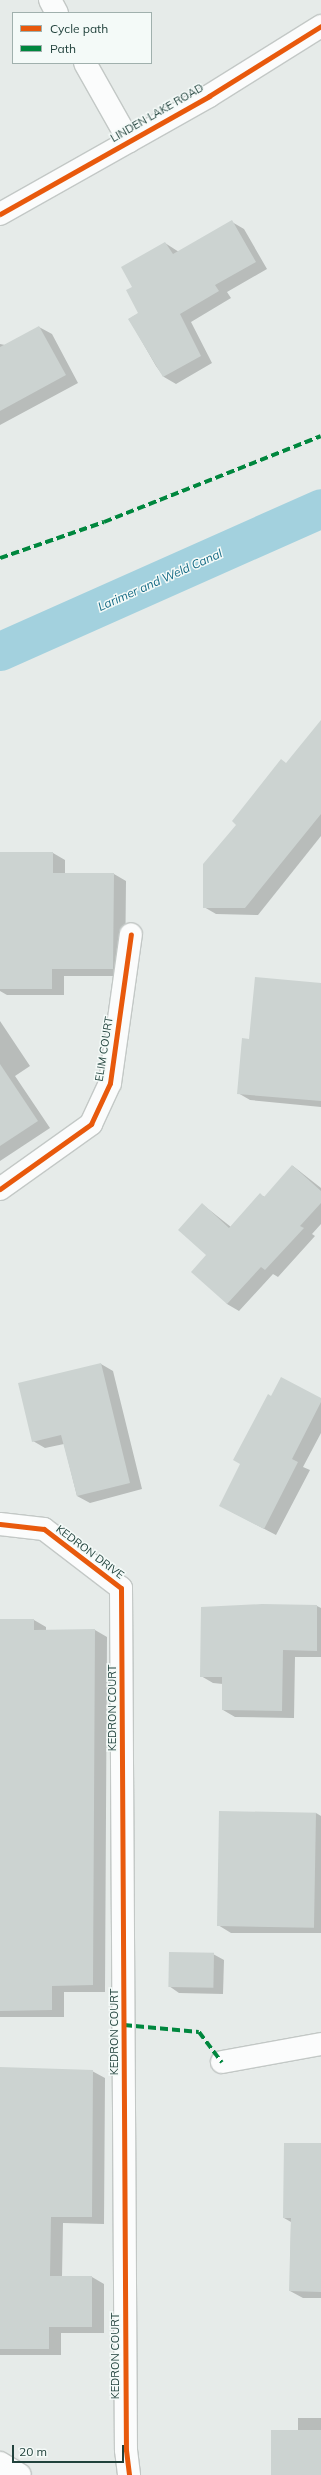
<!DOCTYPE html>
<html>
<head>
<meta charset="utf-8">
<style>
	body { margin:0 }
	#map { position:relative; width:321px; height:2475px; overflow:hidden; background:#e6ebe9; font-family:Mulish,sans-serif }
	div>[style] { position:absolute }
	.shadow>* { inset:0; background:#0003 }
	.canal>* { height:39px; margin:-19.5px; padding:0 19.5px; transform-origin:19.5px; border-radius:19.5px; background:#a3d1de }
	.building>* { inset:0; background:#ccd3d1; transform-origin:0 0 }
	.roads { filter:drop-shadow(1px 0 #c3c8c6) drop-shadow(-1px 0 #c3c8c6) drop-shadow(0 1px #c3c8c6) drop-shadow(0 -1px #c3c8c6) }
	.street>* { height:22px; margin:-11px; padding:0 11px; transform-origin:11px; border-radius:11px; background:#fbfcfc }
	.quiet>* { height:4px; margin-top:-2px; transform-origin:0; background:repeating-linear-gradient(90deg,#00873e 0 8px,transparent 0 12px) }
	.cycleway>* { height:5px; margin:-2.5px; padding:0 2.5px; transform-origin:2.5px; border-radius:2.5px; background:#e8590c }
	span { translate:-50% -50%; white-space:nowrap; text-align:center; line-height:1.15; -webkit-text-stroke:3px #f4faf8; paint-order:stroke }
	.street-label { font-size:11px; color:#21423c }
	.water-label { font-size:12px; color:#146a85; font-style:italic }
	.legend { position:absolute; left:12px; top:12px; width:140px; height:52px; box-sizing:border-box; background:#f4faf8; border:1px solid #a0b0ad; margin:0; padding:5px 7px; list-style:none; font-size:12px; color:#21423c }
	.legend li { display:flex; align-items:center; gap:8px; height:20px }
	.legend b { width:20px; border:1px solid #a0b0ad }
	.scale { position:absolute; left:12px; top:2445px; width:112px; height:18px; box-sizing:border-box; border:2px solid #21423c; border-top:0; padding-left:5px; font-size:12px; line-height:14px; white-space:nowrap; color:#21423c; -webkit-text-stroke:3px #f4faf8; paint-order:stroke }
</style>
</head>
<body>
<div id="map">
	<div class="shadow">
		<div style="clip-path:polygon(232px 222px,244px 229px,267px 269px,227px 292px,231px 298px,191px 322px,212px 363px,176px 384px,164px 377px,156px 366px,129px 319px,139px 313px,134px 287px,165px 243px,179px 252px)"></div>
		<div style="clip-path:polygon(39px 327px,52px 334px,78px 383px,0 425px,0 344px,5px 345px)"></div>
		<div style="clip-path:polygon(321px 722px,321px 836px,258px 915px,216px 914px,204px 907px,287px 764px)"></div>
		<div style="clip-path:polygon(0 853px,53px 853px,65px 860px,65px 874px,114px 874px,126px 881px,125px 976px,64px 976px,64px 995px,7px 995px,0 991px)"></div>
		<div style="clip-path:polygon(321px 984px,321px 1107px,250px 1100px,238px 1093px,250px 1040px)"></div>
		<div style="clip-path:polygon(0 1021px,30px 1066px,15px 1076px,50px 1128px,0 1161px)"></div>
		<div style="clip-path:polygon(293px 1166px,321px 1188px,321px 1224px,312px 1234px,315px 1236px,278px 1277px,273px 1274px,239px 1311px,227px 1304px,207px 1255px,202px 1204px,231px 1227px,260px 1195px,265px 1197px)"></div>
		<div style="clip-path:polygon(101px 1364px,113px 1371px,142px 1489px,90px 1503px,77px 1496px,64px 1444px,45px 1448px,33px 1441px)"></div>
		<div style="clip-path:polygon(271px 1397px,321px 1399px,321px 1433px,303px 1467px,310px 1470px,276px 1535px,232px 1512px,241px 1464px)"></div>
		<div style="clip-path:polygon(317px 1606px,321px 1608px,321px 1657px,295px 1657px,294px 1718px,235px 1717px,223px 1710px,223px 1684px,213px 1683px,201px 1676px)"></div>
		<div style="clip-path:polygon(0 1620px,34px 1620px,46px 1627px,46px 1631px,95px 1630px,107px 1637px,105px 1992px,64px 1992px,64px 2017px,0 2017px)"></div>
		<div style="clip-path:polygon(316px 1813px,321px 1816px,321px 1933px,231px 1933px,218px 1925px)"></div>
		<div style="clip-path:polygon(213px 1954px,224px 1960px,223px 1994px,179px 1993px,169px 1986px)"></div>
		<div style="clip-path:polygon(0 2069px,92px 2071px,105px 2078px,104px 2224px,63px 2223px,62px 2277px,92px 2277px,104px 2284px,104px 2333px,61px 2333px,61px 2355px,0 2355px)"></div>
		<div style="clip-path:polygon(321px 2144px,321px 2298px,303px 2298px,290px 2291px,291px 2222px,284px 2218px)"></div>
		<div style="clip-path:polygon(298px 2418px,321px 2418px,321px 2475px,273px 2475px,298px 2432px)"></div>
	</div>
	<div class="canal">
		<div style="left:0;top:651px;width:351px;rotate:-24deg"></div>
	</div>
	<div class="building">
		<div style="clip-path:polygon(232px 220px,256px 262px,215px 285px,219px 291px,180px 314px,201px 356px,163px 377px,128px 319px,138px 313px,126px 290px,132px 287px,121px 267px,165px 242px,173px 254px)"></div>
		<div style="clip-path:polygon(39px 326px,66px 375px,0 411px,0 347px)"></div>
		<div style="clip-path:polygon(321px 720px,321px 814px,245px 908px,203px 908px,203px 864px,236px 825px,232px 821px,281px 759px,286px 763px)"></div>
		<div style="clip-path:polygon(0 852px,53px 852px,53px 873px,114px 873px,113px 969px,52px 969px,52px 989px,0 989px)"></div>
		<div style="clip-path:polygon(255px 977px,321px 983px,321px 1101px,237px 1094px,242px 1038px,249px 1039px)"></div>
		<div style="clip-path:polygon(0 1064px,38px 1121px,0 1146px)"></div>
		<div style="clip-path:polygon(292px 1165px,321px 1191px,321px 1203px,300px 1226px,304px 1228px,265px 1270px,261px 1267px,227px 1304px,191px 1272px,206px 1255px,178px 1230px,202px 1203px,229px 1228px,260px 1193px,264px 1197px)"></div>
		<div style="clip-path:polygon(101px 1363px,130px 1483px,77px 1496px,61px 1435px,32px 1442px,18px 1383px)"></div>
		<div style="clip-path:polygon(281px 1377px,321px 1398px,321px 1402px,292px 1459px,298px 1462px,264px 1529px,219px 1506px,240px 1464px,233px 1460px,268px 1394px,271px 1396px)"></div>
		<div style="clip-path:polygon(262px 1604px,317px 1605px,317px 1651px,283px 1650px,282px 1711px,222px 1710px,222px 1677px,200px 1677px,201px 1607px)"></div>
		<div style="clip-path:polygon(0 1619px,34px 1619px,34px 1630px,95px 1629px,93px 1985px,52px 1986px,52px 2010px,0 2011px)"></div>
		<div style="left:219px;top:1811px;width:97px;height:115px;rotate:1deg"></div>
		<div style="left:169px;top:1952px;width:45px;height:35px;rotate:1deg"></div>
		<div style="clip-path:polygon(0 2067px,93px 2070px,92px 2217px,51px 2217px,50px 2276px,92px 2276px,92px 2327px,49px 2327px,49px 2349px,0 2349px)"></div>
		<div style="clip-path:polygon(284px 2143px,321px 2143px,321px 2292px,289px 2291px,291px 2218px,283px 2218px)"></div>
		<div style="left:321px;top:2430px;width:45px;height:50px;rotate:90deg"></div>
	</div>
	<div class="roads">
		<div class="street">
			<div style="left:50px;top:0;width:15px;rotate:62deg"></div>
			<div style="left:85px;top:63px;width:90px;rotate:60.6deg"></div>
			<div style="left:0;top:214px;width:240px;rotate:-29.4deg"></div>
			<div style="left:209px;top:96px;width:132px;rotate:-32deg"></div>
			<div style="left:0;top:1189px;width:112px;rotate:-35.5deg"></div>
			<div style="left:91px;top:1124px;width:45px;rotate:-65.1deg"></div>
			<div style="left:110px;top:1083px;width:150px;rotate:-82deg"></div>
			<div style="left:0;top:1524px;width:44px;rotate:6.5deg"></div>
			<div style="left:44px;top:1529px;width:97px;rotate:37.5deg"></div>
			<div style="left:121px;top:1588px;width:862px;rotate:89.67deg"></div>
			<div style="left:126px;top:2450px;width:25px;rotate:83deg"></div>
			<div style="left:222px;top:2062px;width:101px;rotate:-10.3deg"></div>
			<div style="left:0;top:2463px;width:23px;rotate:31deg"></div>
		</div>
	</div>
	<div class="quiet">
		<div style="left:0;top:558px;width:110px;rotate:-19.1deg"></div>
		<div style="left:104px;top:522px;width:233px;rotate:-21.6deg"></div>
		<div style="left:124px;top:2025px;width:75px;rotate:5.3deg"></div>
		<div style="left:199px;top:2032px;width:38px;rotate:53deg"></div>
	</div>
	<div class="cycleway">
		<div style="left:0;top:214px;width:240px;rotate:-29.4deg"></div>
		<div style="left:209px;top:96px;width:132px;rotate:-32deg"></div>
		<div style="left:0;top:1189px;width:112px;rotate:-35.5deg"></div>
		<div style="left:91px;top:1124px;width:45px;rotate:-65.1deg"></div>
		<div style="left:110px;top:1083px;width:150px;rotate:-82deg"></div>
		<div style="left:0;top:1524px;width:44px;rotate:6.5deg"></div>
		<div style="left:44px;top:1529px;width:97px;rotate:37.5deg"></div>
		<div style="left:121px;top:1588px;width:862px;rotate:89.67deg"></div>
		<div style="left:126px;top:2450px;width:25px;rotate:83deg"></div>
	</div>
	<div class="street-label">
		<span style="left:157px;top:113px;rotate:-30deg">LINDEN LAKE ROAD</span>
		<span style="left:104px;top:1049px;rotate:-81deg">ELIM COURT</span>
		<span style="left:90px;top:1552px;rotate:37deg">KEDRON DRIVE</span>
		<span style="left:112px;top:1708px;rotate:-90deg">KEDRON COURT</span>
		<span style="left:114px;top:2032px;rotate:-90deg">KEDRON COURT</span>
		<span style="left:115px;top:2356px;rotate:-90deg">KEDRON COURT</span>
	</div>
	<div class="water-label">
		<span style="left:160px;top:580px;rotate:-24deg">Larimer and Weld Canal</span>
	</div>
	<ul class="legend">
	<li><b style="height:5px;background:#e8590c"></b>Cycle path</li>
	<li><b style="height:5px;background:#00873e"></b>Path</li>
	</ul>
	<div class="scale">20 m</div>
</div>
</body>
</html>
